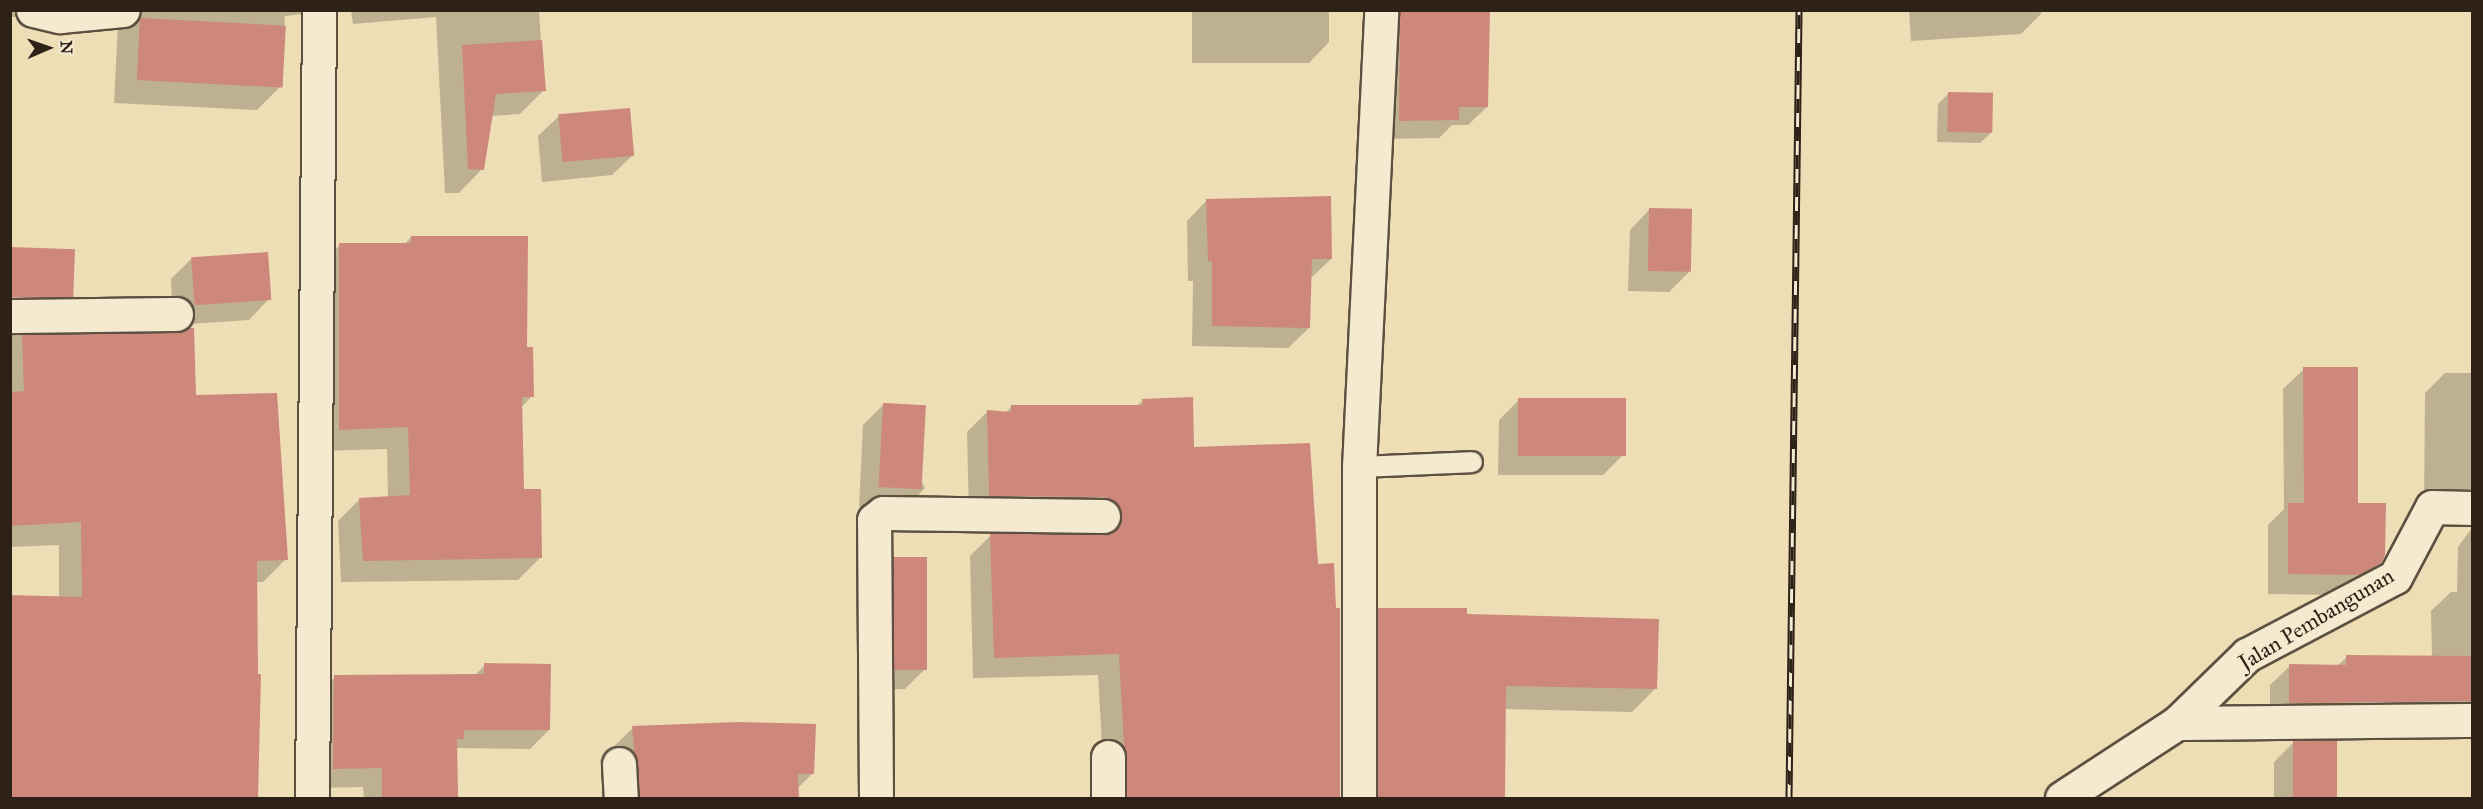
<!DOCTYPE html>
<html>
<head>
<meta charset="utf-8">
<style>
	body { margin:0 }
	#map { position:relative; width:2483px; height:809px; overflow:hidden; background:#eddeb6; font-family:"IM FELL Great Primer",serif }
	div>[style] { position:absolute }
	.shadow>* { inset:0; background:#0003 }
	.building>* { inset:0; background:#cd877b; transform-origin:0 0 }
	.roads { filter:drop-shadow(2px 0 #5d5040) drop-shadow(-2px 0 #5d5040) drop-shadow(0 2px #5d5040) drop-shadow(0 -2px #5d5040) }
	.lane>* { height:20px; margin:-10px; padding:0 10px; transform-origin:10px; border-radius:10px; background:#f3ead0 }
	.street>* { height:33px; margin:-16.5px; padding:0 16.5px; transform-origin:16.5px; border-radius:16.5px; background:#f3ead0 }
	.rail>* { height:7px; margin-top:-3.5px; transform-origin:0; background:repeating-linear-gradient(90deg,#f3ead0 0 14px,#2d2118 0 28px); box-sizing:border-box; border-block:2px solid #2d2118 }
	span { translate:-50% -50%; white-space:nowrap; text-align:center; line-height:1.15; -webkit-text-stroke:4.5px #f3ead0; paint-order:stroke }
	.street-label { font-size:22px; color:#2d2118 }
	.frame { position:absolute; inset:0; border:12px solid #2d2118; pointer-events:none }
	.north { position:absolute; left:18px; top:18px; width:60px; height:60px; -webkit-text-stroke:4px #f3ead0; paint-order:stroke; rotate:88deg; font-size:16px; font-weight:700; line-height:24px; text-align:center; color:#2d2118 }
	.north::after { content:''; display:block; margin:auto; width:21px; height:27px; background:#2d2118; clip-path:polygon(50% 0,100% 100%,50% 72%,0 100%) }
</style>
</head>
<body>
<div id="map">
	<div class="shadow">
		<div style="clip-path:polygon(10px 10px,338px 10px,285px 16px,281px 86px,257px 110px,114px 103px,118px 23px,108px 15px,10px 17px)"></div>
		<div style="clip-path:polygon(351px 10px,539px 10px,544px 90px,520px 114px,491px 116px,482px 169px,459px 193px,445px 193px,436px 17px,353px 24px)"></div>
		<div style="clip-path:polygon(1192px 10px,1329px 10px,1329px 42px,1309px 63px,1192px 63px)"></div>
		<div style="clip-path:polygon(1390px 10px,1489px 10px,1487px 107px,1468px 125px,1452px 125px,1439px 138px,1381px 139px)"></div>
		<div style="clip-path:polygon(1909px 10px,2041px 10px,2041px 14px,2021px 34px,1911px 41px)"></div>
		<div style="clip-path:polygon(2418px 10px,2459px 10px,2458px 11px)"></div>
		<div style="clip-path:polygon(1949px 93px,1991px 133px,1980px 143px,1937px 142px,1938px 104px)"></div>
		<div style="clip-path:polygon(559px 116px,633px 155px,612px 175px,542px 182px,538px 136px)"></div>
		<div style="clip-path:polygon(1207px 200px,1331px 259px,1310px 279px,1309px 328px,1288px 348px,1192px 346px,1193px 281px,1188px 281px,1187px 221px)"></div>
		<div style="clip-path:polygon(1650px 209px,1689px 272px,1669px 292px,1628px 291px,1630px 230px)"></div>
		<div style="clip-path:polygon(411px 237px,526px 349px,532px 396px,521px 408px,523px 491px,540px 558px,518px 580px,341px 582px,338px 521px,360px 499px,388px 498px,387px 449px,317px 451px,318px 267px,340px 245px,404px 245px)"></div>
		<div style="clip-path:polygon(10px 249px,72px 296px,49px 319px,10px 321px)"></div>
		<div style="clip-path:polygon(192px 258px,269px 299px,249px 320px,173px 325px,171px 279px)"></div>
		<div style="clip-path:polygon(10px 334px,176px 334px,195px 396px,286px 559px,263px 582px,255px 582px,256px 675px,259px 675px,257px 798px,10px 798px,10px 597px,59px 598px,59px 545px,10px 547px)"></div>
		<div style="clip-path:polygon(2304px 369px,2380px 562px,2359px 583px,2337px 595px,2268px 594px,2268px 525px,2284px 509px,2283px 389px)"></div>
		<div style="clip-path:polygon(2445px 373px,2472px 373px,2472px 734px,2270px 722px,2270px 685px,2290px 666px,2337px 666px,2347px 657px,2432px 658px,2431px 611px,2451px 592px,2457px 592px,2458px 547px,2472px 528px,2462px 511px,2424px 508px,2425px 393px)"></div>
		<div style="clip-path:polygon(1143px 400px,1316px 565px,1334px 610px,1339px 610px,1339px 798px,1105px 798px,1098px 675px,973px 678px,970px 556px,991px 535px,1101px 536px,1092px 521px,969px 516px,967px 432px,988px 411px,1005px 413px,1012px 406px,1137px 406px)"></div>
		<div style="clip-path:polygon(1519px 400px,1624px 454px,1603px 475px,1498px 475px,1499px 420px)"></div>
		<div style="clip-path:polygon(883px 405px,925px 488px,905px 509px,859px 507px,863px 425px)"></div>
		<div style="clip-path:polygon(894px 559px,925px 669px,905px 689px,874px 690px,873px 579px)"></div>
		<div style="clip-path:polygon(1378px 610px,1465px 616px,1655px 689px,1632px 712px,1504px 709px,1503px 798px,1355px 798px,1355px 633px)"></div>
		<div style="clip-path:polygon(485px 665px,549px 730px,530px 749px,455px 748px,458px 798px,364px 798px,363px 787px,314px 788px,316px 696px,335px 677px,474px 676px)"></div>
		<div style="clip-path:polygon(633px 728px,813px 773px,797px 789px,797px 798px,613px 798px,608px 752px)"></div>
		<div style="clip-path:polygon(2294px 742px,2335px 742px,2335px 798px,2274px 798px,2274px 762px)"></div>
	</div>
	<div class="building">
		<div style="clip-path:polygon(1490px 10px,1488px 107px,1459px 107px,1459px 120px,1399px 121px,1400px 11px)"></div>
		<div style="left:140px;top:18px;width:146px;height:62px;rotate:3deg"></div>
		<div style="clip-path:polygon(542px 40px,546px 91px,496px 94px,484px 170px,468px 169px,462px 45px)"></div>
		<div style="left:1948px;top:92px;width:45px;height:40px;rotate:1deg"></div>
		<div style="left:630px;top:108px;width:48px;height:72px;rotate:85deg"></div>
		<div style="clip-path:polygon(1331px 196px,1332px 259px,1312px 259px,1310px 328px,1212px 326px,1212px 261px,1208px 261px,1206px 199px)"></div>
		<div style="left:1649px;top:208px;width:43px;height:63px;rotate:1deg"></div>
		<div style="clip-path:polygon(411px 236px,528px 236px,527px 347px,533px 347px,534px 397px,522px 397px,524px 489px,541px 489px,542px 558px,363px 561px,359px 498px,410px 495px,408px 427px,339px 430px,339px 243px,411px 243px)"></div>
		<div style="left:10px;top:247px;width:65px;height:50px;rotate:2deg"></div>
		<div style="left:268px;top:252px;width:48px;height:77px;rotate:86deg"></div>
		<div style="clip-path:polygon(188px 328px,194px 328px,196px 395px,277px 393px,288px 560px,257px 561px,258px 674px,261px 674px,258px 798px,10px 798px,10px 595px,82px 597px,81px 522px,10px 526px,11px 392px,24px 391px,22px 335px,176px 333px)"></div>
		<div style="clip-path:polygon(2303px 367px,2358px 367px,2358px 503px,2386px 503px,2385px 555px,2381px 563px,2359px 575px,2288px 574px,2288px 503px,2304px 503px)"></div>
		<div style="clip-path:polygon(1193px 397px,1194px 447px,1310px 443px,1318px 564px,1334px 563px,1336px 608px,1340px 608px,1340px 798px,1127px 798px,1119px 654px,994px 658px,990px 533px,1103px 535px,1119px 526px,1122px 516px,1113px 500px,1103px 497px,989px 496px,987px 410px,1011px 412px,1011px 405px,1143px 405px,1142px 399px)"></div>
		<div style="left:1518px;top:398px;width:108px;height:58px"></div>
		<div style="left:883px;top:403px;width:43px;height:84px;rotate:3deg"></div>
		<div style="left:893px;top:557px;width:34px;height:113px"></div>
		<div style="clip-path:polygon(1378px 608px,1467px 608px,1467px 614px,1659px 619px,1657px 689px,1506px 686px,1505px 798px,1378px 798px)"></div>
		<div style="clip-path:polygon(2346px 655px,2472px 656px,2472px 701px,2289px 703px,2289px 664px,2346px 665px)"></div>
		<div style="clip-path:polygon(484px 663px,551px 664px,550px 730px,464px 730px,464px 739px,457px 739px,458px 798px,382px 798px,382px 768px,333px 769px,334px 675px,484px 674px)"></div>
		<div style="clip-path:polygon(739px 722px,816px 724px,814px 774px,798px 774px,799px 798px,639px 798px,632px 726px)"></div>
		<div style="left:2337px;top:740px;width:58px;height:44px;rotate:90deg"></div>
	</div>
	<div class="roads">
		<div class="lane">
			<div style="left:1359px;top:467px;width:113px;rotate:-2.5deg"></div>
		</div>
		<div class="street">
			<div style="left:33px;top:10px;width:28px;rotate:13deg"></div>
			<div style="left:60px;top:16px;width:63px;rotate:-5.4deg"></div>
			<div style="left:10px;top:316px;width:166px;rotate:-0.7deg"></div>
			<div style="left:2177px;top:723px;width:295px;rotate:-0.6deg"></div>
			<div style="left:1108px;top:757px;width:41px;rotate:90deg"></div>
			<div style="left:619px;top:764px;width:34px;rotate:87deg"></div>
			<div style="left:312px;top:798px;width:788px;rotate:-89.49deg"></div>
			<div style="left:876px;top:798px;width:278px;rotate:-90.4deg"></div>
			<div style="left:874px;top:520px;width:11px;rotate:-38deg"></div>
			<div style="left:883px;top:513px;width:220px;rotate:0.8deg"></div>
			<div style="left:1359px;top:798px;width:331px;rotate:-90deg"></div>
			<div style="left:1359px;top:467px;width:458px;rotate:-87.2deg"></div>
			<div style="left:2062px;top:798px;width:137px;rotate:-33.1deg"></div>
			<div style="left:2177px;top:723px;width:98px;rotate:-44.2deg"></div>
			<div style="left:2247px;top:655px;width:167px;rotate:-27.8deg"></div>
			<div style="left:2395px;top:577px;width:79px;rotate:-62.1deg"></div>
			<div style="left:2432px;top:507px;width:40px;rotate:1.4deg"></div>
		</div>
	</div>
	<div class="rail">
		<div style="left:1789px;top:798px;width:788px;rotate:-89.27deg"></div>
	</div>
	<div class="street-label">
		<span style="left:2316px;top:619px;rotate:-31deg">Jalan Pembangunan</span>
	</div>
	<div class="frame"></div>
	<div class="north">N</div>
</div>
</body>
</html>
